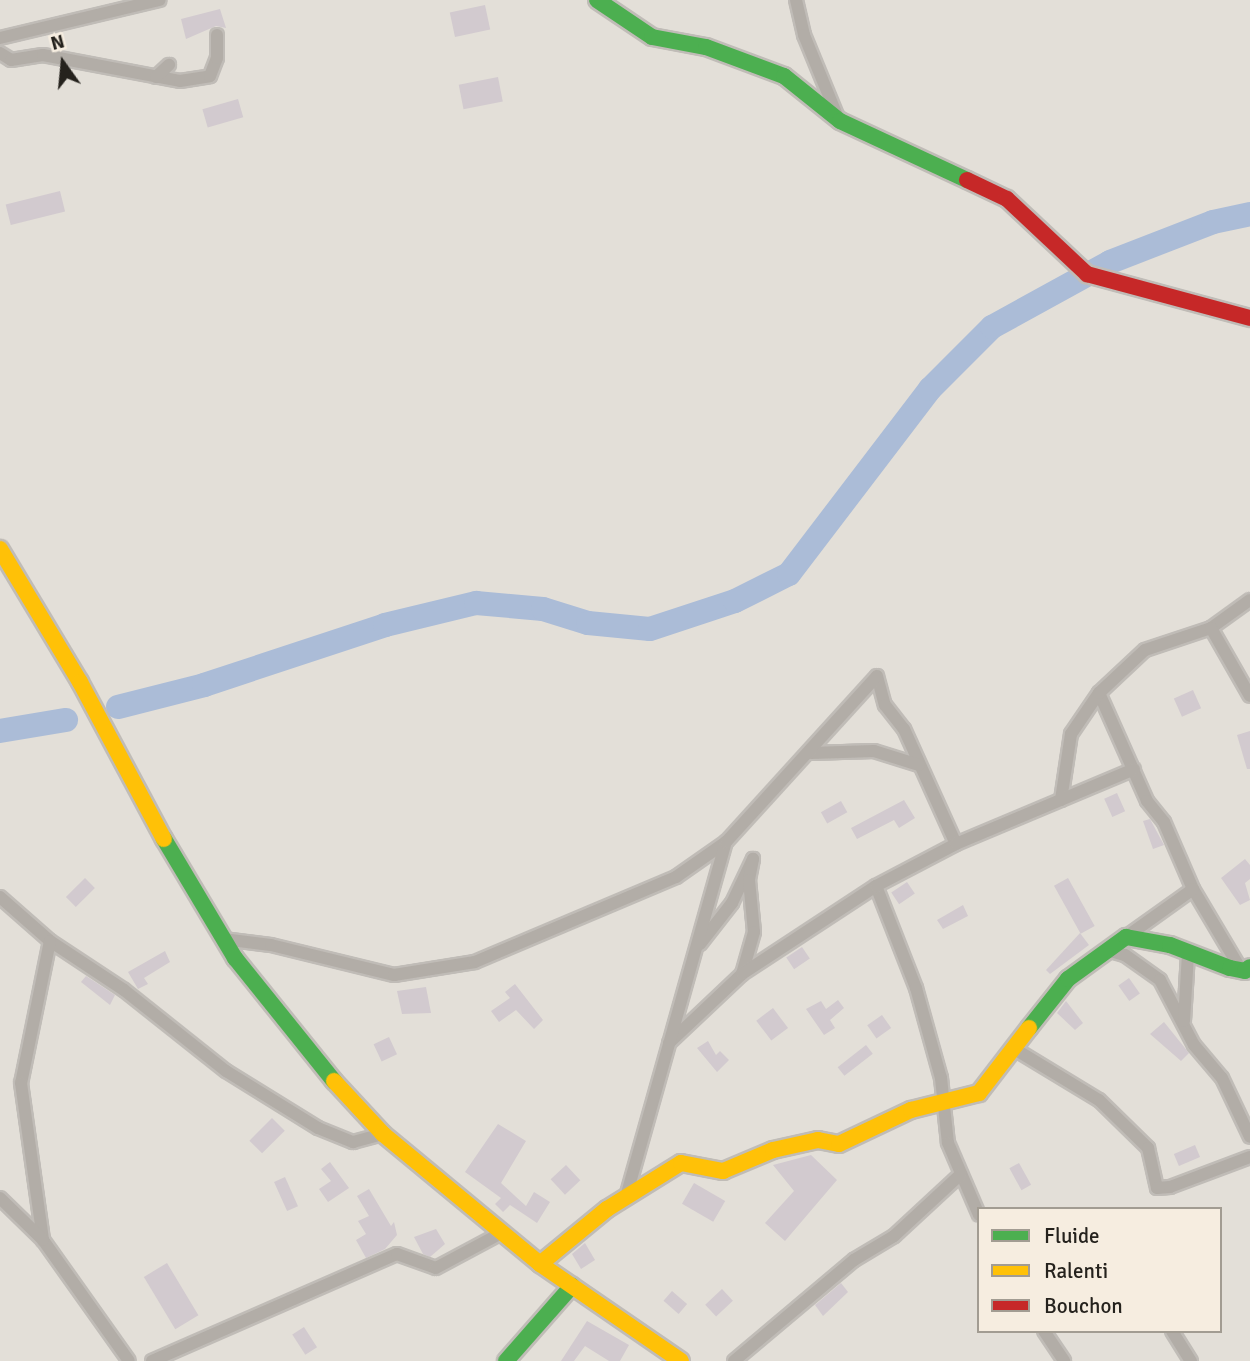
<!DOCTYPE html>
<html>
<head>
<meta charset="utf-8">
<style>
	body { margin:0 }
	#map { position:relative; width:1250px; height:1361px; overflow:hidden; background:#e3dfd8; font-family:Signika,sans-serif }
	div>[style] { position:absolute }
	.river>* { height:24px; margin:-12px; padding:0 12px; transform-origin:12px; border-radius:12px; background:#abbcd7 }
	.building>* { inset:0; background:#d2cacf; transform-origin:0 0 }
	.roads { filter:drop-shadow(2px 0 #c0bcb7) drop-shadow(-2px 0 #c0bcb7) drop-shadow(0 2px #c0bcb7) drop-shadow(0 -2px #c0bcb7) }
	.street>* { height:12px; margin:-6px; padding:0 6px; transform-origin:6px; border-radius:6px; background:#b2ada7 }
	.fast>* { height:16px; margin:-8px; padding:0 8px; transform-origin:8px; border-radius:8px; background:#4caf50 }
	.slow>* { height:16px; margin:-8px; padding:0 8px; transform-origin:8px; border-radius:8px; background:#ffc107 }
	.jam>* { height:16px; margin:-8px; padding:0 8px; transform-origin:8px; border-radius:8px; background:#c62828 }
	span { translate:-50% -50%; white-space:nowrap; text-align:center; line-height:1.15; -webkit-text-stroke:5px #f6ede0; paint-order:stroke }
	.legend { position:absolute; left:977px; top:1207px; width:245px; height:126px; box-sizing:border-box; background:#f6ede0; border:2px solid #a29c92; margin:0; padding:9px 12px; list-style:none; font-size:21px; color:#25221d }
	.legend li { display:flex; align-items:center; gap:14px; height:35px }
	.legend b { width:35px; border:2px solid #a29c92 }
	.north { position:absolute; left:28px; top:28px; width:70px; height:70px; -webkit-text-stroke:5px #f6ede0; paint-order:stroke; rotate:345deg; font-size:19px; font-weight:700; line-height:28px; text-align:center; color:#25221d }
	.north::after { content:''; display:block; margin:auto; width:24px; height:32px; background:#25221d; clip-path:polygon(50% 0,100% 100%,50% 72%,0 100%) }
</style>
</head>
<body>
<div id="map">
	<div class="river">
		<div style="left:118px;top:707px;width:89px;rotate:-14.3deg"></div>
		<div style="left:204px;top:685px;width:191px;rotate:-18.3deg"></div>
		<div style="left:385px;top:625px;width:94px;rotate:-13.6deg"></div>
		<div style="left:476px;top:603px;width:67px;rotate:5.1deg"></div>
		<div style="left:543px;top:609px;width:47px;rotate:17.3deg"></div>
		<div style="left:588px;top:623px;width:62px;rotate:5.5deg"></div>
		<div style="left:650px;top:629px;width:89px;rotate:-18.2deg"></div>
		<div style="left:735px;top:601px;width:60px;rotate:-26.6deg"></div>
		<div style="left:789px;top:574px;width:233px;rotate:-52.7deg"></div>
		<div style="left:930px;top:389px;width:88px;rotate:-45deg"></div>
		<div style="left:992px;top:327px;width:135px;rotate:-28.8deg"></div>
		<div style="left:1110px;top:262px;width:110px;rotate:-21.2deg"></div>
		<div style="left:1213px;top:222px;width:38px;rotate:-12deg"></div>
		<div style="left:0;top:731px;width:67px;rotate:-9.5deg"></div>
	</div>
	<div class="building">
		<div style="left:485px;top:5px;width:25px;height:36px;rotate:78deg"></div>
		<div style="clip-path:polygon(220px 9px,226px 28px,216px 26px,186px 39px,181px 19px)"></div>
		<div style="left:498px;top:77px;width:25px;height:40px;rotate:79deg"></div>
		<div style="left:238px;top:99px;width:19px;height:37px;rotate:74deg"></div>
		<div style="left:60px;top:191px;width:21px;height:56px;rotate:76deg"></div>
		<div style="left:1193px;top:690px;width:20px;height:21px;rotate:66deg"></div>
		<div style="clip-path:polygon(1250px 731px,1250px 769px,1247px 769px,1237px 735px)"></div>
		<div style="left:1117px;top:793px;width:20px;height:14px;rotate:66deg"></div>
		<div style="clip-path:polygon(904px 800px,915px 818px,899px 828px,894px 820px,857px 839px,851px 828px)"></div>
		<div style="left:841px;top:801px;width:13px;height:23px;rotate:61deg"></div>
		<div style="clip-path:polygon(1150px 819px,1164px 845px,1153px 849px,1143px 821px)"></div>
		<div style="clip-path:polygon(1245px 859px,1250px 865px,1250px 879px,1245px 883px,1250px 900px,1240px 905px,1221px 878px)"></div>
		<div style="left:85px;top:878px;width:14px;height:27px;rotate:45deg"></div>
		<div style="left:1068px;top:878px;width:55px;height:16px;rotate:61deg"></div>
		<div style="left:907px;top:882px;width:14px;height:19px;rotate:56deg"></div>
		<div style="clip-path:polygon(963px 905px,968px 916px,943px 929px,937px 920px)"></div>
		<div style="clip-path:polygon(1080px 933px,1089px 945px,1050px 974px,1046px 970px)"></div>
		<div style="left:802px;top:947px;width:14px;height:19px;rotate:56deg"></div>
		<div style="clip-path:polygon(165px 951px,170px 962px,144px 978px,148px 984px,138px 989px,128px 972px)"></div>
		<div style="clip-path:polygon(86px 976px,115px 995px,110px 1005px,81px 982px)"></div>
		<div style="left:1129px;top:978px;width:19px;height:13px;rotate:55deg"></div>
		<div style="clip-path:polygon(515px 984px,543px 1020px,534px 1029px,516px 1010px,499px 1022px,491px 1011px,510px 998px,505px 992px)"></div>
		<div style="clip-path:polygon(426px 987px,431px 1013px,402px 1014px,397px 991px)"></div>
		<div style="clip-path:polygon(838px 1000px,844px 1008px,830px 1020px,835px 1028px,824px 1035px,806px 1009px,821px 1001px,826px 1009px)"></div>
		<div style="clip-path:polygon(1066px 1001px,1083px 1023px,1075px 1030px,1057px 1013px)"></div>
		<div style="left:773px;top:1008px;width:25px;height:21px;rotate:53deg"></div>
		<div style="left:882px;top:1015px;width:16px;height:18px;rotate:55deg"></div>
		<div style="clip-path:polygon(1164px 1022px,1189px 1053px,1181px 1061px,1150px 1034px)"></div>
		<div style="left:389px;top:1037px;width:19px;height:17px;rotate:65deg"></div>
		<div style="clip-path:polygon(708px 1041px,716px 1055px,720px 1051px,729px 1060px,717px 1072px,697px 1048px)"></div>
		<div style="left:866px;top:1045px;width:11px;height:36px;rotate:52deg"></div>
		<div style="left:272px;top:1118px;width:18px;height:32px;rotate:45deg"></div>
		<div style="clip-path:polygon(498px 1124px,526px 1141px,501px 1183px,526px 1206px,534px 1192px,550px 1202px,537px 1223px,510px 1205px,503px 1212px,495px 1204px,501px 1198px,465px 1172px)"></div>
		<div style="left:1195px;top:1145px;width:13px;height:23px;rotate:67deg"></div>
		<div style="clip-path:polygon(811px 1155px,837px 1180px,785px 1241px,765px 1223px,794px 1191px,773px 1165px)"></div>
		<div style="clip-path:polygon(330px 1162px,349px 1188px,328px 1202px,319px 1189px,331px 1181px,321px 1169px)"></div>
		<div style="left:1019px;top:1163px;width:25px;height:11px;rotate:61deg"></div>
		<div style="left:566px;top:1165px;width:21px;height:21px;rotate:47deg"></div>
		<div style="left:285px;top:1177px;width:32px;height:12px;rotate:66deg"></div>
		<div style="left:694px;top:1183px;width:36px;height:24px;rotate:30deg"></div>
		<div style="clip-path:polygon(369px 1189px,391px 1226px,394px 1222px,397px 1235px,385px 1249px,366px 1258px,356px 1240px,366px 1234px,358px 1221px,369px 1216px,357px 1196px)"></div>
		<div style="clip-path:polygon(436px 1229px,445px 1244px,430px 1257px,423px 1254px,414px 1237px)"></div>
		<div style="clip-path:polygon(585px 1243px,595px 1260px,581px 1269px,572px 1254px)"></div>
		<div style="left:167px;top:1263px;width:61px;height:27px;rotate:59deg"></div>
		<div style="clip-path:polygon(841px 1283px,848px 1292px,823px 1316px,815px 1305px)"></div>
		<div style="left:722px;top:1289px;width:16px;height:23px;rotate:47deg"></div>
		<div style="left:672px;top:1291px;width:20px;height:13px;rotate:41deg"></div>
		<div style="clip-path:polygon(587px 1321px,629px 1345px,620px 1361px,609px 1361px,585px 1346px,574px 1361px,561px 1361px)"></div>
		<div style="left:304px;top:1327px;width:24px;height:14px;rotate:57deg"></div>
	</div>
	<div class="roads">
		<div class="street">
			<div style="left:796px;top:0;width:36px;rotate:77deg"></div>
			<div style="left:804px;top:35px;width:90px;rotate:67.7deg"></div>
			<div style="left:0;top:38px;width:164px;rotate:-13.4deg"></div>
			<div style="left:0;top:53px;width:13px;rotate:32deg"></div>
			<div style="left:11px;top:60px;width:32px;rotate:-9deg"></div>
			<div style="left:43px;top:55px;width:139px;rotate:10.7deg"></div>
			<div style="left:180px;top:81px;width:30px;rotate:-9deg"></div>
			<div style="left:210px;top:76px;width:19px;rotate:-69deg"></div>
			<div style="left:217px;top:58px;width:23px;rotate:-90deg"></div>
			<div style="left:156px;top:77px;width:18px;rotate:-43deg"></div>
			<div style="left:1211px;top:628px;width:48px;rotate:-35.7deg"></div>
			<div style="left:877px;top:676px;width:30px;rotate:75deg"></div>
			<div style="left:885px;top:705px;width:31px;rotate:52deg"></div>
			<div style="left:904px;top:729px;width:126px;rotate:65.7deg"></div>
			<div style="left:1099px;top:693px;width:118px;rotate:66deg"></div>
			<div style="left:1147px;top:801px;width:27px;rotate:51deg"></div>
			<div style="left:1164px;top:822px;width:73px;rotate:66.6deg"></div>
			<div style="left:1193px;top:889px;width:94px;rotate:59.3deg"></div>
			<div style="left:811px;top:753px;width:63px;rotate:-1.8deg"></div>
			<div style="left:874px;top:751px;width:47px;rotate:17.3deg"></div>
			<div style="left:1061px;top:800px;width:67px;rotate:-81.4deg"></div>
			<div style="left:1071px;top:734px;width:50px;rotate:-55.7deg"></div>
			<div style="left:1099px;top:693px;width:63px;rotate:-43.1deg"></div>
			<div style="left:1145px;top:650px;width:70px;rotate:-18.4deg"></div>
			<div style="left:1211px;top:628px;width:78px;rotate:60.2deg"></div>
			<div style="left:876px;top:886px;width:110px;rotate:68.6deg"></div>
			<div style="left:916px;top:988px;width:93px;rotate:74.5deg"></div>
			<div style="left:941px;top:1078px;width:65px;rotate:83.9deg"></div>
			<div style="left:948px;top:1143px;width:78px;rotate:66.7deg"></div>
			<div style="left:0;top:897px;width:67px;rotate:41.3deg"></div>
			<div style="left:50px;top:941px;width:89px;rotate:33.5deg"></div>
			<div style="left:124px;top:990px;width:130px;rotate:38.5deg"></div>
			<div style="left:226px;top:1071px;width:108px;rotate:31.8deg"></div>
			<div style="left:318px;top:1128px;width:38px;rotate:22deg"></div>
			<div style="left:353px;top:1142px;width:31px;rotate:-15deg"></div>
			<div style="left:1126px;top:937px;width:82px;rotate:-35.6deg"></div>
			<div style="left:223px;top:939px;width:48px;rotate:7.1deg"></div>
			<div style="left:271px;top:945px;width:127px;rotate:13.7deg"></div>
			<div style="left:394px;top:975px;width:82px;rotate:-9.1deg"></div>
			<div style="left:475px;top:962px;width:218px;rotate:-22.9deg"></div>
			<div style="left:676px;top:877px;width:61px;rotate:-35deg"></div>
			<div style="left:50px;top:941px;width:145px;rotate:101.5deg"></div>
			<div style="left:21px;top:1083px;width:159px;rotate:82deg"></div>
			<div style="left:43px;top:1240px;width:148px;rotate:54.6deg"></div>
			<div style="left:700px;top:944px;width:52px;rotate:-52deg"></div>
			<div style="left:732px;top:903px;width:49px;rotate:-64.5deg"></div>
			<div style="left:753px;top:859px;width:21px;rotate:101deg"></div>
			<div style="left:749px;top:880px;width:52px;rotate:84.5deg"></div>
			<div style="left:754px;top:932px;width:44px;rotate:105.9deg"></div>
			<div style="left:1107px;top:950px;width:19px;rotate:16deg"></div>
			<div style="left:1125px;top:955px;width:43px;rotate:35.5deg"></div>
			<div style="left:1160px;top:980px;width:73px;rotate:62.4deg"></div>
			<div style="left:1194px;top:1045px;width:43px;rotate:49.7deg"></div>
			<div style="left:1222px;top:1078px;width:65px;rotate:64.6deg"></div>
			<div style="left:1184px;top:1021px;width:68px;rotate:-86.6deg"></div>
			<div style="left:669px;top:1043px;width:100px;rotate:-43.4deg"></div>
			<div style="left:742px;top:974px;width:160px;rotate:-33.3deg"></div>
			<div style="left:876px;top:886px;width:90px;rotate:-27.7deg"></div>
			<div style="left:956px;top:844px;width:193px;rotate:-22.8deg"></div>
			<div style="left:1013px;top:1048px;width:100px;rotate:31.2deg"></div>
			<div style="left:1099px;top:1100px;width:69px;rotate:44.4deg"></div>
			<div style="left:1148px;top:1148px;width:41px;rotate:77.3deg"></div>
			<div style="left:1157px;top:1188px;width:13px;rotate:-4deg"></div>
			<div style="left:1170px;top:1187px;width:85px;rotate:-20.6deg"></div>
			<div style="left:626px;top:1197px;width:369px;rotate:-74.3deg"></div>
			<div style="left:726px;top:842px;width:224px;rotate:-47.7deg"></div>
			<div style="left:0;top:1198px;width:60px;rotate:44.3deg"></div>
			<div style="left:1044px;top:1331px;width:36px;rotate:56deg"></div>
			<div style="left:1172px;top:1331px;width:36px;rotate:58deg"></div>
			<div style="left:152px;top:1361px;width:267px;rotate:-23.6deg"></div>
			<div style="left:397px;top:1254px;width:41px;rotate:19.7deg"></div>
			<div style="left:436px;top:1268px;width:76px;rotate:-28.2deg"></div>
			<div style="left:734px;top:1361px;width:157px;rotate:-40.1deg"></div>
			<div style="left:854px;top:1260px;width:47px;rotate:-31deg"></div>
			<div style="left:894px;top:1236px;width:91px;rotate:-42.8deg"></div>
		</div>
		<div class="fast">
			<div style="left:597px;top:0;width:66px;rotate:33.9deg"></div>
			<div style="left:652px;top:37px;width:55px;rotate:10.5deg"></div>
			<div style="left:706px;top:47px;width:83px;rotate:20.4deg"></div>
			<div style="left:784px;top:76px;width:72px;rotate:38.8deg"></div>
			<div style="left:840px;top:121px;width:140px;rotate:24.9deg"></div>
			<div style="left:164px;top:839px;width:139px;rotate:59.2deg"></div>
			<div style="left:235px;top:958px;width:158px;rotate:51.2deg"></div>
			<div style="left:1029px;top:1028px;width:63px;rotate:-51.5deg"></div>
			<div style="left:1068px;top:979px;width:72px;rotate:-35.9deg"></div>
			<div style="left:1126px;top:937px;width:45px;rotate:10.3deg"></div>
			<div style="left:1170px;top:945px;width:64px;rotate:21deg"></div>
			<div style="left:1230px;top:968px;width:15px;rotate:11deg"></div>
			<div style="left:1245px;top:971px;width:6px;rotate:-39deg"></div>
			<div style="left:506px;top:1361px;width:100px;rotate:-48.7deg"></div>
		</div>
		<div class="slow">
			<div style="left:0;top:549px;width:155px;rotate:59deg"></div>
			<div style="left:80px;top:682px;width:178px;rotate:61.9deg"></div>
			<div style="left:334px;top:1081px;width:72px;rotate:47.2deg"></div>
			<div style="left:383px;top:1134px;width:204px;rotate:39.6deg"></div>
			<div style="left:540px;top:1264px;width:171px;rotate:34.5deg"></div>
			<div style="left:540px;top:1264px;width:87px;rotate:-39.4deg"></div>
			<div style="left:607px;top:1209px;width:87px;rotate:-31.9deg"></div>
			<div style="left:681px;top:1163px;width:43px;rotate:10.8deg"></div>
			<div style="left:723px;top:1171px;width:54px;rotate:-22.8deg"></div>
			<div style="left:773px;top:1150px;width:46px;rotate:-12.5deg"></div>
			<div style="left:818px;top:1140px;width:21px;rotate:11deg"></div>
			<div style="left:839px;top:1144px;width:80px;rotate:-25.3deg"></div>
			<div style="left:911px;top:1110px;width:70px;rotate:-14deg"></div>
			<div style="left:979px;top:1093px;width:82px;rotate:-52.4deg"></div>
		</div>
		<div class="jam">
			<div style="left:967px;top:180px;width:44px;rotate:25.4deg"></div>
			<div style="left:1007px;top:199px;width:110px;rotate:43.2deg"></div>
			<div style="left:1087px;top:274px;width:169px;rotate:15.1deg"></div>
		</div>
	</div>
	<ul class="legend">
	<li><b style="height:9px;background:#4caf50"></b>Fluide</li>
	<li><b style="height:9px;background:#ffc107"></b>Ralenti</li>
	<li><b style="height:9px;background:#c62828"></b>Bouchon</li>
	</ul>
	<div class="north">N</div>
</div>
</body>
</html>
